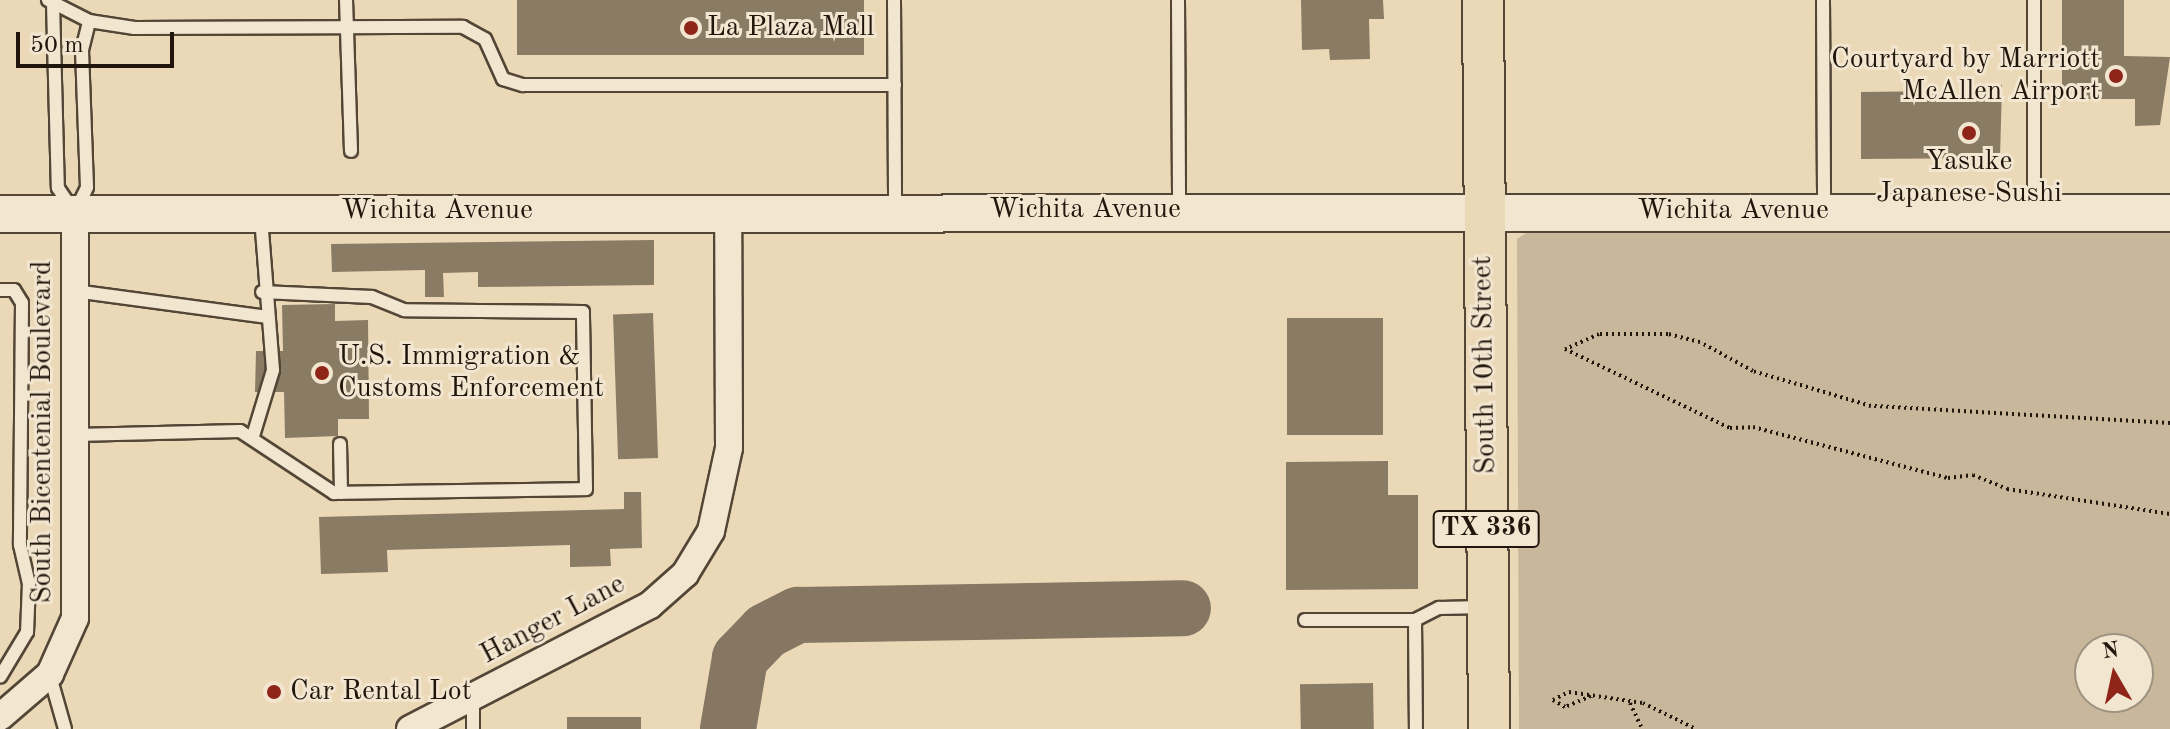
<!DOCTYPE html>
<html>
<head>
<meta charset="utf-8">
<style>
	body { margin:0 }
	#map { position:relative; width:2170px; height:729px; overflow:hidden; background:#ebd8b7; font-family:"Old Standard TT",serif }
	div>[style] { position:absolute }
	.green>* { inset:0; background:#c8b79a }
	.taxiway>* { height:56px; margin:-28px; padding:0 28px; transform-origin:28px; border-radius:28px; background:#867762 }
	.building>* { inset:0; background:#8a7b65; transform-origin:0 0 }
	.path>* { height:4px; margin-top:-2px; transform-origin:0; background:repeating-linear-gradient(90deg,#20160c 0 2px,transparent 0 6px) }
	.roads { filter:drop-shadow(2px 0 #534637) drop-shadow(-2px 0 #534637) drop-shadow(0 2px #534637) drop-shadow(0 -2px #534637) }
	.lane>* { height:12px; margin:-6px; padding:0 6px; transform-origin:6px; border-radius:6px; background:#f2e6d0 }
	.street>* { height:26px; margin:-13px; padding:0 13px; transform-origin:13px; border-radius:13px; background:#f2e6d0 }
	.secondary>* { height:36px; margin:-18px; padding:0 18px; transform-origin:18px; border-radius:18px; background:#f2e6d0 }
	.primary>* { height:40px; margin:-20px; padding:0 20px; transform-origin:20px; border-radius:20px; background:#ebd8b7 }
	.dots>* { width:22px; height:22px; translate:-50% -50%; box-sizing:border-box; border:4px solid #f2e6d0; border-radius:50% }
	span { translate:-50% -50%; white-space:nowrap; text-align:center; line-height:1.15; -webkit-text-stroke:6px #f2e6d0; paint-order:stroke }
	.shield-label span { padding:2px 6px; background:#f2e6d0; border:2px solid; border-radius:6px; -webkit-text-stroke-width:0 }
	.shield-label { font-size:26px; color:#20160c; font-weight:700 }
	.poi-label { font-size:28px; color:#20160c }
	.left { translate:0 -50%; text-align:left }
	.right { translate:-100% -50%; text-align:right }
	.street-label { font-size:28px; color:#20160c }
	.north { position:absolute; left:2074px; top:633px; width:80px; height:80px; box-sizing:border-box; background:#f2e6d0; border:2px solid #9e9382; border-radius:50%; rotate:351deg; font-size:22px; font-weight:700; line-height:32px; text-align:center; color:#20160c }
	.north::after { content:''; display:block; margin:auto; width:28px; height:36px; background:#8f2418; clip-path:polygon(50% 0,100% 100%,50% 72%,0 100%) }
	.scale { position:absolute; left:16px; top:32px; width:158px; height:36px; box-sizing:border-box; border:4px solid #20160c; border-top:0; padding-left:10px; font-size:24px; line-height:28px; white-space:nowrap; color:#20160c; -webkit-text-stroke:6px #f2e6d0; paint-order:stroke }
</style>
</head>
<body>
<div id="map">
	<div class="green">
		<div style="clip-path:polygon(evenodd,2170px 229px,2170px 729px,1519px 729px,1517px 239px,1529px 231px,2170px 229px,2090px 649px,2138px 649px,2138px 697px,2090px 697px,2090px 649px)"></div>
	</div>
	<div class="taxiway">
		<div style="left:728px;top:729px;width:72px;rotate:-80.4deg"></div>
		<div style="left:740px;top:658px;width:37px;rotate:-46deg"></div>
		<div style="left:766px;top:631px;width:36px;rotate:-27deg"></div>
		<div style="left:798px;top:615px;width:385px;rotate:-1deg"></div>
	</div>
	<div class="building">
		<div style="left:517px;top:0;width:347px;height:55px"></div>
		<div style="clip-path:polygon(1301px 0,1383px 0,1384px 19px,1369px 19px,1370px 59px,1330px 60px,1329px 49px,1302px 50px)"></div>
		<div style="clip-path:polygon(2062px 0,2124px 0,2124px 56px,2170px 57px,2160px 125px,2135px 126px,2135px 99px,2062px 99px)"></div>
		<div style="clip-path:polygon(1979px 85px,2002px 85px,2000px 158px,1861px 159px,1861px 92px,1938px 91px,1938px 100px,1980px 100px)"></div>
		<div style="clip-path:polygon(654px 240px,654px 285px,478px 287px,478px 272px,443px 273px,444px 297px,425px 297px,425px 270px,332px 272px,331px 244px)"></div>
		<div style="clip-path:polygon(335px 304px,335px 321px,368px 320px,369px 419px,338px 419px,338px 436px,285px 438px,284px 392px,255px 392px,256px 351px,283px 351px,282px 305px)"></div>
		<div style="left:653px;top:313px;width:145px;height:40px;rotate:88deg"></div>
		<div style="left:1287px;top:318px;width:96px;height:117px"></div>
		<div style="clip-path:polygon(1388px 461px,1388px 495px,1418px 495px,1418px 589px,1286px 590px,1286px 462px)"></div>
		<div style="clip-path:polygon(624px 492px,641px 492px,642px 548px,610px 549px,611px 566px,570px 567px,570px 545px,387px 550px,388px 572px,321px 574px,319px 517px,624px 509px)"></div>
		<div style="left:1373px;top:683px;width:46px;height:73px;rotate:89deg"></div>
		<div style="left:567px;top:717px;width:74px;height:12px"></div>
	</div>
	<div class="path">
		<div style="left:2170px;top:423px;width:299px;rotate:-176.7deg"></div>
		<div style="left:1871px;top:406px;width:123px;rotate:-163.5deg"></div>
		<div style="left:1753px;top:371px;width:60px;rotate:-151.3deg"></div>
		<div style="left:1700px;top:342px;width:33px;rotate:-166deg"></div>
		<div style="left:1668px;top:334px;width:69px;rotate:180deg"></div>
		<div style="left:1599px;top:334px;width:37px;rotate:156deg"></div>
		<div style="left:1565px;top:349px;width:183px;rotate:25.6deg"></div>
		<div style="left:1730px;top:428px;width:23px;rotate:-2deg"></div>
		<div style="left:1753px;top:427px;width:202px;rotate:14.7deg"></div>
		<div style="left:1948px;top:478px;width:25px;rotate:-7deg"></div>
		<div style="left:1973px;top:475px;width:37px;rotate:22deg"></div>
		<div style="left:2007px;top:489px;width:165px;rotate:8.7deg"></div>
		<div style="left:1591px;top:696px;width:28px;rotate:157deg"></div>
		<div style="left:1565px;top:707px;width:14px;rotate:-150deg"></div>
		<div style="left:1553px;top:700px;width:18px;rotate:-27deg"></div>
		<div style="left:1569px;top:692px;width:75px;rotate:8.5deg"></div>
		<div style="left:1643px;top:703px;width:59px;rotate:26.1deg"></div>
		<div style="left:1630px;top:703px;width:29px;rotate:65deg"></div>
	</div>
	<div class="roads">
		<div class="lane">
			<div style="left:48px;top:0;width:46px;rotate:27.1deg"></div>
			<div style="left:89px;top:21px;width:46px;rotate:8.8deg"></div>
			<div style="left:134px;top:28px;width:329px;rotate:-0.2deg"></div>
			<div style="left:463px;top:27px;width:25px;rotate:29deg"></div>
			<div style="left:485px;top:39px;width:44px;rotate:65.8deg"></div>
			<div style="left:503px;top:79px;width:21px;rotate:17deg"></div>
			<div style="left:523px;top:85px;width:372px"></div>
			<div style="left:346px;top:0;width:151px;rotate:88.1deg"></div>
			<div style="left:894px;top:0;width:209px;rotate:89.7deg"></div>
			<div style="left:1178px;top:0;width:209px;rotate:89.7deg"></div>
			<div style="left:1823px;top:0;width:208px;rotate:89.7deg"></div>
			<div style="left:2034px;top:0;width:209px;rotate:90deg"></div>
			<div style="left:53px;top:3px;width:185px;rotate:88.5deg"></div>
			<div style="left:58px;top:188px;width:23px;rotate:56deg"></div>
			<div style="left:76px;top:210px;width:25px;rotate:-64deg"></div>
			<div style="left:87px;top:187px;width:137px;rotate:-92.1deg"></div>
			<div style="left:82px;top:50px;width:30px;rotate:-76deg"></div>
			<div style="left:0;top:290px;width:14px"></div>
			<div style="left:14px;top:290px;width:15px;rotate:58deg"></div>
			<div style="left:22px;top:303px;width:242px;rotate:90.5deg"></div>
			<div style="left:20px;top:545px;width:39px;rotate:77deg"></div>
			<div style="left:29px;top:583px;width:49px;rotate:92.3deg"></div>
			<div style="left:27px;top:632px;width:52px;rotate:121deg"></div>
			<div style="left:75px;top:291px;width:194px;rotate:7.7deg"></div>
			<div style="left:75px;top:435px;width:165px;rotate:-1.4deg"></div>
			<div style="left:240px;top:431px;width:113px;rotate:33.4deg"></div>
			<div style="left:334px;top:493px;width:252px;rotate:-0.9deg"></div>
			<div style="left:586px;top:489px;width:177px;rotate:-91deg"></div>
			<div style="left:583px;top:312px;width:179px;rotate:-179.4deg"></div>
			<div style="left:404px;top:310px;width:35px;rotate:-158deg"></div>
			<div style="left:372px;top:297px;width:110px;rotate:-177.4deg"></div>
			<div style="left:253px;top:436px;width:69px;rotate:-73.1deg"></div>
			<div style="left:273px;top:370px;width:154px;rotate:-94.5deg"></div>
			<div style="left:340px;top:444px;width:49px;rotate:88.8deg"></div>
			<div style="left:1305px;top:620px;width:110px"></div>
			<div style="left:1415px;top:620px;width:27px;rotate:-27deg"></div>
			<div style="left:1439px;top:608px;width:45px;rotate:-1.3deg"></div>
			<div style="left:1415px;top:620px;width:109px;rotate:89.5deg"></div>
			<div style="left:50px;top:676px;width:55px;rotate:74.2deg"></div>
			<div style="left:473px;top:698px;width:31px;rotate:90deg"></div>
		</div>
		<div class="street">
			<div style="left:0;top:717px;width:66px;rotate:-40.7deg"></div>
			<div style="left:50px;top:674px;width:61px;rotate:-65.9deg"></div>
			<div style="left:75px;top:618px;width:405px;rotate:-90deg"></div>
			<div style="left:410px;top:729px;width:270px;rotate:-27.3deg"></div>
			<div style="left:650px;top:605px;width:47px;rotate:-41.5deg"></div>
			<div style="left:685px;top:574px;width:50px;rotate:-58.8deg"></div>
			<div style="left:711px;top:531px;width:85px;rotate:-77.8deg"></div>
			<div style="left:729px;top:448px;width:239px;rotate:-90.2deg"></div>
		</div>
		<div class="secondary">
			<div style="left:0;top:214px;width:2170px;rotate:-0.03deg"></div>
		</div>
		<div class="primary">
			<div style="left:1483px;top:0;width:729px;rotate:89.53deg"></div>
		</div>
	</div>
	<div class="dots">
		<div style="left:691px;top:28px;background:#8f2418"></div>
		<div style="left:2116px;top:76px;background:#8f2418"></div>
		<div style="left:1969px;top:133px;background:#8f2418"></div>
		<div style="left:322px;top:373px;background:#8f2418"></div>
		<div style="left:274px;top:692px;background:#8f2418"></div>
	</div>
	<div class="shield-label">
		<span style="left:1486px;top:529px">TX 336</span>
	</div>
	<div class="poi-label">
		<span class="left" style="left:707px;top:28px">La Plaza Mall</span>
		<span class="right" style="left:2100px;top:76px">Courtyard by Marriott<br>McAllen Airport</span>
		<span style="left:1969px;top:178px">Yasuke<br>Japanese Sushi</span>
		<span class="left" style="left:338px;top:373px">U.S. Immigration &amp;<br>Customs Enforcement</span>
		<span class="left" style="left:290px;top:692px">Car Rental Lot</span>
	</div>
	<div class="street-label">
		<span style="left:1085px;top:210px">Wichita Avenue</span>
		<span style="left:437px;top:211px">Wichita Avenue</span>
		<span style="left:1733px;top:211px">Wichita Avenue</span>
		<span style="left:1485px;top:365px;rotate:-91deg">South 10th Street</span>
		<span style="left:43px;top:432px;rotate:-90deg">South Bicentenial Boulevard</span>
		<span style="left:553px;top:620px;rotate:-28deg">Hanger Lane</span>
	</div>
	<div class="north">N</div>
	<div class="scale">50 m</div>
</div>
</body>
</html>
